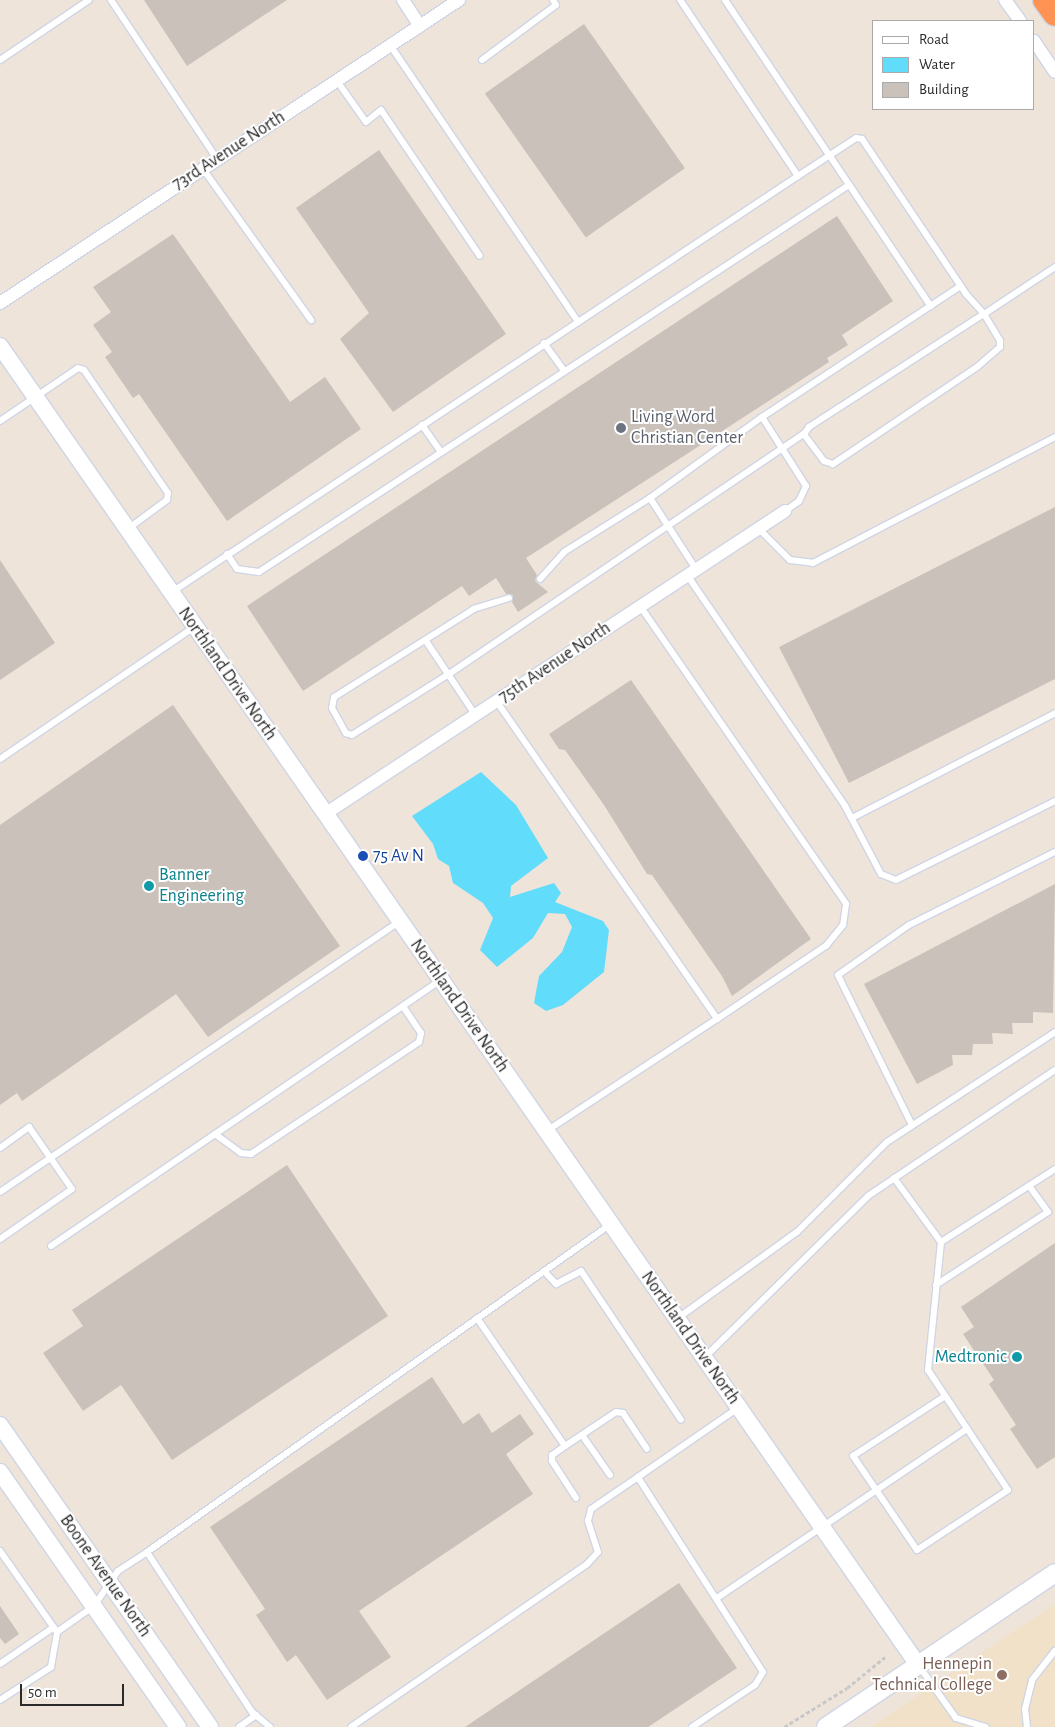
<!DOCTYPE html>
<html>
<head>
<meta charset="utf-8">
<style>
	body { margin:0 }
	#map { position:relative; width:1055px; height:1727px; overflow:hidden; background:#eee4da; font-family:"Alegreya Sans",sans-serif }
	div>[style] { position:absolute }
	.education>* { inset:0; background:#f1e1c8 }
	.water>* { inset:0; background:#62dcfb }
	.building>* { inset:0; background:#c9c1ba; transform-origin:0 0 }
	.path>* { height:2.5px; margin-top:-1.25px; transform-origin:0; background:repeating-linear-gradient(90deg,#c8c8c8 0 4px,transparent 0 6.5px) }
	.roads { filter:drop-shadow(1px 0 #cfd5e5) drop-shadow(-1px 0 #cfd5e5) drop-shadow(0 1px #cfd5e5) drop-shadow(0 -1px #cfd5e5) }
	.service>* { height:6px; margin:-3px; padding:0 3px; transform-origin:3px; border-radius:3px; background:#fff }
	.minor>* { height:12px; margin:-6px; padding:0 6px; transform-origin:6px; border-radius:6px; background:#fff }
	.tertiary>* { height:16px; margin:-8px; padding:0 8px; transform-origin:8px; border-radius:8px; background:#fff }
	.secondary>* { height:18px; margin:-9px; padding:0 9px; transform-origin:9px; border-radius:9px; background:#fff }
	.motorway>* { height:24px; margin:-12px; padding:0 12px; transform-origin:12px; border-radius:12px; background:#ff9354 }
	.dots>* { width:14px; height:14px; translate:-50% -50%; box-sizing:border-box; border:2px solid #fff; border-radius:50% }
	span { translate:-50% -50%; white-space:nowrap; text-align:center; line-height:1.15; -webkit-text-stroke:4px #fff; paint-order:stroke }
	.street-label { font-size:18px; color:#2a2a2a }
	.worship-label { font-size:18px; color:#5b616d }
	.left { translate:0 -50%; text-align:left }
	.transit-label { font-size:18px; color:#164399 }
	.culture-label { font-size:18px; color:#0d838f }
	.right { translate:-100% -50%; text-align:right }
	.education-label { font-size:18px; color:#785e54 }
	.legend { position:absolute; left:872px; top:20px; width:162px; height:90px; box-sizing:border-box; background:#fff; border:1px solid #aaa; margin:0; padding:6px 9px; list-style:none; font-size:15px; color:#2a2a2a }
	.legend li { display:flex; align-items:center; gap:10px; height:25px }
	.legend b { width:25px; border:1px solid #aaa }
	.scale { position:absolute; left:20px; top:1684px; width:104px; height:22px; box-sizing:border-box; border:2px solid #2a2a2a; border-top:0; padding-left:6px; font-size:15px; line-height:18px; white-space:nowrap; color:#2a2a2a; -webkit-text-stroke:4px #fff; paint-order:stroke }
</style>
</head>
<body>
<div id="map">
	<div class="education">
		<div style="clip-path:polygon(1055px 1604px,1055px 1727px,871px 1727px,985px 1650px)"></div>
	</div>
	<div class="water">
		<div style="clip-path:polygon(481px 772px,516px 805px,548px 858px,511px 886px,510px 897px,554px 883px,561px 893px,555px 902px,603px 921px,609px 930px,604px 972px,563px 1005px,546px 1011px,534px 1003px,539px 976px,562px 952px,572px 927px,565px 914px,548px 913px,533px 938px,497px 967px,480px 950px,493px 918px,483px 903px,453px 883px,449px 866px,438px 859px,433px 844px,412px 816px)"></div>
	</div>
	<div class="building">
		<div style="clip-path:polygon(144px 0,287px 0,187px 66px)"></div>
		<div style="left:584px;top:24px;width:176px;height:121px;rotate:55deg"></div>
		<div style="clip-path:polygon(379px 150px,506px 334px,393px 412px,340px 339px,369px 313px,296px 208px)"></div>
		<div style="clip-path:polygon(837px 216px,893px 301px,842px 335px,848px 345px,827px 358px,829px 362px,526px 558px,537px 575px,535px 581px,548px 592px,518px 612px,512px 602px,513px 595px,506px 594px,496px 578px,469px 596px,462px 586px,303px 691px,247px 606px)"></div>
		<div style="clip-path:polygon(173px 234px,290px 402px,325px 377px,361px 429px,227px 521px,139px 394px,133px 398px,105px 357px,112px 352px,93px 325px,111px 312px,93px 287px)"></div>
		<div style="clip-path:polygon(1055px 507px,1055px 679px,849px 783px,779px 647px)"></div>
		<div style="clip-path:polygon(0 560px,55px 643px,0 680px)"></div>
		<div style="clip-path:polygon(631px 680px,811px 939px,732px 996px,722px 976px,652px 875px,647px 874px,604px 805px,565px 750px,559px 749px,549px 734px)"></div>
		<div style="clip-path:polygon(173px 705px,340px 946px,208px 1037px,176px 994px,22px 1101px,17px 1093px,0 1105px,0 825px)"></div>
		<div style="clip-path:polygon(1055px 884px,1053px 1013px,1033px 1012px,1033px 1023px,1012px 1023px,1013px 1034px,992px 1033px,993px 1044px,973px 1044px,972px 1055px,952px 1055px,953px 1065px,917px 1084px,864px 984px)"></div>
		<div style="clip-path:polygon(287px 1165px,388px 1316px,172px 1460px,121px 1385px,83px 1411px,43px 1353px,83px 1326px,72px 1310px)"></div>
		<div style="clip-path:polygon(1055px 1243px,1055px 1457px,1037px 1469px,1010px 1429px,1016px 1425px,989px 1384px,994px 1380px,963px 1334px,974px 1327px,961px 1307px)"></div>
		<div style="clip-path:polygon(432px 1377px,463px 1424px,479px 1413px,492px 1433px,520px 1414px,534px 1434px,506px 1454px,533px 1494px,359px 1611px,391px 1657px,327px 1700px,296px 1655px,287px 1662px,256px 1615px,265px 1609px,210px 1527px)"></div>
		<div style="clip-path:polygon(679px 1583px,737px 1668px,648px 1727px,465px 1727px)"></div>
		<div style="clip-path:polygon(0 1606px,19px 1634px,5px 1644px,0 1638px)"></div>
	</div>
	<div class="path">
		<div style="left:784px;top:1727px;width:74px;rotate:-31.8deg"></div>
		<div style="left:847px;top:1688px;width:49px;rotate:-39.2deg"></div>
	</div>
	<div class="roads">
		<div class="service">
			<div style="left:111px;top:0;width:191px;rotate:56.3deg"></div>
			<div style="left:725px;top:0;width:369px;rotate:56.1deg"></div>
			<div style="left:390px;top:45px;width:335px;rotate:55.8deg"></div>
			<div style="left:0;top:60px;width:107px;rotate:-34deg"></div>
			<div style="left:482px;top:60px;width:92px;rotate:-36.6deg"></div>
			<div style="left:556px;top:5px;width:6px;rotate:-121deg"></div>
			<div style="left:337px;top:81px;width:50px;rotate:54.7deg"></div>
			<div style="left:366px;top:122px;width:19px;rotate:-39deg"></div>
			<div style="left:381px;top:110px;width:176px;rotate:55.9deg"></div>
			<div style="left:203px;top:169px;width:186px;rotate:54.4deg"></div>
			<div style="left:798px;top:176px;width:69px;rotate:-33.2deg"></div>
			<div style="left:856px;top:138px;width:6px;rotate:9deg"></div>
			<div style="left:862px;top:139px;width:187px;rotate:56.1deg"></div>
			<div style="left:966px;top:294px;width:27px;rotate:48deg"></div>
			<div style="left:984px;top:314px;width:31px;rotate:59deg"></div>
			<div style="left:1000px;top:341px;width:6px;rotate:90deg"></div>
			<div style="left:1000px;top:347px;width:30px;rotate:139deg"></div>
			<div style="left:977px;top:367px;width:174px;rotate:146deg"></div>
			<div style="left:833px;top:464px;width:9px;rotate:-162deg"></div>
			<div style="left:824px;top:461px;width:34px;rotate:-127deg"></div>
			<div style="left:804px;top:434px;width:9px;rotate:-54deg"></div>
			<div style="left:809px;top:427px;width:208px;rotate:-32.9deg"></div>
			<div style="left:984px;top:314px;width:85px;rotate:-33.5deg"></div>
			<div style="left:544px;top:343px;width:34px;rotate:54deg"></div>
			<div style="left:762px;top:417px;width:82px;rotate:57.5deg"></div>
			<div style="left:806px;top:486px;width:17px;rotate:115deg"></div>
			<div style="left:799px;top:501px;width:17px;rotate:144deg"></div>
			<div style="left:0;top:421px;width:94px;rotate:-34.2deg"></div>
			<div style="left:78px;top:368px;width:6px;rotate:18deg"></div>
			<div style="left:84px;top:370px;width:149px;rotate:55.7deg"></div>
			<div style="left:168px;top:493px;width:7px;rotate:98deg"></div>
			<div style="left:167px;top:500px;width:47px;rotate:143.6deg"></div>
			<div style="left:422px;top:425px;width:33px;rotate:55deg"></div>
			<div style="left:650px;top:498px;width:85px;rotate:57.1deg"></div>
			<div style="left:759px;top:529px;width:44px;rotate:45deg"></div>
			<div style="left:790px;top:560px;width:23px;rotate:7deg"></div>
			<div style="left:813px;top:563px;width:273px;rotate:-27.5deg"></div>
			<div style="left:227px;top:554px;width:18px;rotate:56deg"></div>
			<div style="left:237px;top:569px;width:22px;rotate:8deg"></div>
			<div style="left:259px;top:572px;width:706px;rotate:-33.26deg"></div>
			<div style="left:687px;top:575px;width:280px;rotate:55.6deg"></div>
			<div style="left:845px;top:806px;width:77px;rotate:62.1deg"></div>
			<div style="left:881px;top:874px;width:16px;rotate:22deg"></div>
			<div style="left:896px;top:880px;width:178px;rotate:-26.4deg"></div>
			<div style="left:540px;top:579px;width:36px;rotate:-48deg"></div>
			<div style="left:564px;top:552px;width:102px;rotate:-32.1deg"></div>
			<div style="left:650px;top:498px;width:138px;rotate:-35.9deg"></div>
			<div style="left:762px;top:417px;width:238px;rotate:-33.4deg"></div>
			<div style="left:172px;top:592px;width:752px;rotate:-33.61deg"></div>
			<div style="left:798px;top:176px;width:212px;rotate:-123.8deg"></div>
			<div style="left:509px;top:598px;width:37px;rotate:163deg"></div>
			<div style="left:474px;top:609px;width:165px;rotate:147.8deg"></div>
			<div style="left:334px;top:697px;width:11px;rotate:100deg"></div>
			<div style="left:332px;top:708px;width:29px;rotate:61deg"></div>
			<div style="left:346px;top:733px;width:6px;rotate:18deg"></div>
			<div style="left:352px;top:735px;width:115px;rotate:-32.2deg"></div>
			<div style="left:449px;top:674px;width:429px;rotate:-34.1deg"></div>
			<div style="left:640px;top:606px;width:362px;rotate:55.3deg"></div>
			<div style="left:846px;top:904px;width:21px;rotate:98deg"></div>
			<div style="left:843px;top:925px;width:26px;rotate:129deg"></div>
			<div style="left:827px;top:945px;width:133px;rotate:146.1deg"></div>
			<div style="left:426px;top:641px;width:90px;rotate:56.3deg"></div>
			<div style="left:497px;top:702px;width:386px;rotate:55.2deg"></div>
			<div style="left:717px;top:1019px;width:202px;rotate:146.7deg"></div>
			<div style="left:0;top:759px;width:235px;rotate:-34.2deg"></div>
			<div style="left:852px;top:818px;width:229px;rotate:-27.3deg"></div>
			<div style="left:912px;top:1125px;width:167px;rotate:-116.3deg"></div>
			<div style="left:838px;top:975px;width:87px;rotate:-35.2deg"></div>
			<div style="left:909px;top:925px;width:163px;rotate:-26.6deg"></div>
			<div style="left:215px;top:1134px;width:32px;rotate:36deg"></div>
			<div style="left:241px;top:1153px;width:10px;rotate:6deg"></div>
			<div style="left:251px;top:1154px;width:202px;rotate:-33.7deg"></div>
			<div style="left:419px;top:1042px;width:9px;rotate:-77deg"></div>
			<div style="left:421px;top:1033px;width:32px;rotate:-124deg"></div>
			<div style="left:0;top:1148px;width:36px;rotate:-36deg"></div>
			<div style="left:29px;top:1127px;width:75px;rotate:55.3deg"></div>
			<div style="left:72px;top:1189px;width:88px;rotate:145.2deg"></div>
			<div style="left:894px;top:1178px;width:79px;rotate:53.7deg"></div>
			<div style="left:941px;top:1242px;width:135px;rotate:-32.6deg"></div>
			<div style="left:0;top:1192px;width:482px;rotate:-34.1deg"></div>
			<div style="left:941px;top:1242px;width:129px;rotate:95.8deg"></div>
			<div style="left:928px;top:1370px;width:144px;rotate:56.3deg"></div>
			<div style="left:1008px;top:1490px;width:109px;rotate:146.6deg"></div>
			<div style="left:917px;top:1550px;width:114px;rotate:-124.2deg"></div>
			<div style="left:853px;top:1456px;width:110px;rotate:-33.1deg"></div>
			<div style="left:51px;top:1246px;width:471px;rotate:-34.3deg"></div>
			<div style="left:544px;top:1271px;width:18px;rotate:47deg"></div>
			<div style="left:556px;top:1284px;width:28px;rotate:-27deg"></div>
			<div style="left:581px;top:1271px;width:179px;rotate:56.1deg"></div>
			<div style="left:936px;top:1285px;width:134px;rotate:-33.1deg"></div>
			<div style="left:1048px;top:1212px;width:32px;rotate:-126deg"></div>
			<div style="left:477px;top:1318px;width:155px;rotate:55.5deg"></div>
			<div style="left:565px;top:1446px;width:16px;rotate:145deg"></div>
			<div style="left:552px;top:1455px;width:6px;rotate:90deg"></div>
			<div style="left:552px;top:1461px;width:44px;rotate:57deg"></div>
			<div style="left:678px;top:1318px;width:147px;rotate:-35.9deg"></div>
			<div style="left:797px;top:1232px;width:127px;rotate:-45deg"></div>
			<div style="left:887px;top:1142px;width:201px;rotate:-33.2deg"></div>
			<div style="left:705px;top:1357px;width:229px;rotate:-44.6deg"></div>
			<div style="left:868px;top:1196px;width:225px;rotate:-34deg"></div>
			<div style="left:582px;top:1435px;width:49px;rotate:55deg"></div>
			<div style="left:565px;top:1446px;width:61px;rotate:-33.7deg"></div>
			<div style="left:616px;top:1412px;width:7px;rotate:8deg"></div>
			<div style="left:623px;top:1413px;width:43px;rotate:56.3deg"></div>
			<div style="left:0;top:1551px;width:99px;rotate:54.9deg"></div>
			<div style="left:717px;top:1598px;width:302px;rotate:-34.1deg"></div>
			<div style="left:0;top:1664px;width:65px;rotate:-34.4deg"></div>
			<div style="left:919px;top:1666px;width:64px;rotate:54.6deg"></div>
			<div style="left:956px;top:1718px;width:31px;rotate:17deg"></div>
			<div style="left:0;top:1700px;width:61px;rotate:-32.9deg"></div>
			<div style="left:51px;top:1667px;width:36px;rotate:-80deg"></div>
			<div style="left:57px;top:1632px;width:45px;rotate:-35.1deg"></div>
			<div style="left:94px;top:1606px;width:42px;rotate:-55.6deg"></div>
			<div style="left:118px;top:1571px;width:35px;rotate:-33deg"></div>
			<div style="left:239px;top:1727px;width:21px;rotate:-35deg"></div>
			<div style="left:270px;top:1727px;width:23px;rotate:-140deg"></div>
			<div style="left:252px;top:1712px;width:191px;rotate:-123.3deg"></div>
			<div style="left:147px;top:1552px;width:568px;rotate:-35.26deg"></div>
			<div style="left:351px;top:1727px;width:287px;rotate:-34.6deg"></div>
			<div style="left:587px;top:1564px;width:16px;rotate:-47deg"></div>
			<div style="left:598px;top:1552px;width:33px;rotate:-108deg"></div>
			<div style="left:588px;top:1521px;width:12px;rotate:-76deg"></div>
			<div style="left:591px;top:1509px;width:57px;rotate:-34.2deg"></div>
			<div style="left:692px;top:1727px;width:76px;rotate:-33.7deg"></div>
			<div style="left:755px;top:1685px;width:15px;rotate:-58deg"></div>
			<div style="left:763px;top:1672px;width:232px;rotate:-122.7deg"></div>
			<div style="left:638px;top:1477px;width:121px;rotate:-34.6deg"></div>
			<div style="left:1027px;top:1727px;width:18px;rotate:-96deg"></div>
			<div style="left:1025px;top:1709px;width:30px;rotate:-76deg"></div>
			<div style="left:1032px;top:1680px;width:37px;rotate:-52deg"></div>
		</div>
		<div class="minor">
			<div style="left:403px;top:0;width:31px;rotate:57deg"></div>
			<div style="left:1005px;top:0;width:26px;rotate:54deg"></div>
			<div style="left:1034px;top:41px;width:37px;rotate:56deg"></div>
			<div style="left:0;top:303px;width:550px;rotate:-33.43deg"></div>
			<div style="left:325px;top:814px;width:551px;rotate:-33.37deg"></div>
		</div>
		<div class="tertiary">
			<div style="left:0;top:346px;width:1607px;rotate:55.16deg"></div>
			<div style="left:0;top:1425px;width:368px;rotate:55.2deg"></div>
			<div style="left:0;top:1472px;width:311px;rotate:55.1deg"></div>
		</div>
		<div class="secondary">
			<div style="left:826px;top:1727px;width:276px;rotate:-33.9deg"></div>
		</div>
		<div class="motorway">
			<div style="left:1045px;top:0;width:17px;rotate:54deg"></div>
		</div>
	</div>
	<div class="dots">
		<div style="left:621px;top:428px;background:#6b7280"></div>
		<div style="left:363px;top:856px;background:#1a4fb4"></div>
		<div style="left:149px;top:886px;background:#0f9aa8"></div>
		<div style="left:1017px;top:1357px;background:#0f9aa8"></div>
		<div style="left:1002px;top:1675px;background:#8d6e63"></div>
	</div>
	<div class="street-label">
		<span style="left:229px;top:151px;rotate:-33deg">73rd Avenue North</span>
		<span style="left:555px;top:663px;rotate:-34deg">75th Avenue North</span>
		<span style="left:227px;top:674px;rotate:55deg">Northland Drive North</span>
		<span style="left:459px;top:1006px;rotate:55deg">Northland Drive North</span>
		<span style="left:690px;top:1338px;rotate:55deg">Northland Drive North</span>
		<span style="left:105px;top:1576px;rotate:55deg">Boone Avenue North</span>
	</div>
	<div class="worship-label">
		<span class="left" style="left:631px;top:428px">Living Word<br>Christian Center</span>
	</div>
	<div class="transit-label">
		<span class="left" style="left:373px;top:856px">75 Av N</span>
	</div>
	<div class="culture-label">
		<span class="left" style="left:159px;top:886px">Banner<br>Engineering</span>
		<span class="right" style="left:1007px;top:1357px">Medtronic</span>
	</div>
	<div class="education-label">
		<span class="right" style="left:992px;top:1675px">Hennepin<br>Technical College</span>
	</div>
	<ul class="legend">
	<li><b style="height:6px;background:#fff"></b>Road</li>
	<li><b style="height:14px;background:#62dcfb"></b>Water</li>
	<li><b style="height:14px;background:#c9c1ba"></b>Building</li>
	</ul>
	<div class="scale">50 m</div>
</div>
</body>
</html>
